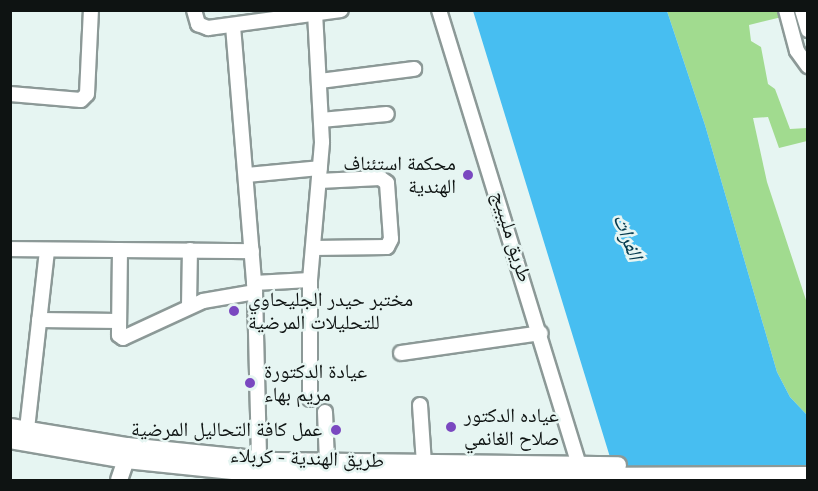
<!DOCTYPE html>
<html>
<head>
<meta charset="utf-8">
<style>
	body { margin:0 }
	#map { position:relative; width:818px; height:491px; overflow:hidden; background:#e6f5f2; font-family:Spectral,"Noto Naskh Arabic",serif }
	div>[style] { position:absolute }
	.green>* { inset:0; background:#a1db8f }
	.water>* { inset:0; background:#47bef1 }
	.roads { filter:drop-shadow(2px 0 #8c9997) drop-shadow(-2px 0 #8c9997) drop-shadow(0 2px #8c9997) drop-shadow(0 -2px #8c9997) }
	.minor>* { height:14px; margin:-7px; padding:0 7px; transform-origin:7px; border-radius:7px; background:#fff }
	.major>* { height:16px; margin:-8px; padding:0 8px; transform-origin:8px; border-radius:8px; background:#fff }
	.dots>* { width:16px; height:16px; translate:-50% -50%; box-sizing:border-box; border:3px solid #e6f5f2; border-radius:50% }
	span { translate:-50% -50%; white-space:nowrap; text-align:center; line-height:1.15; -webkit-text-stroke:5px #e6f5f2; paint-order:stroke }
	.poi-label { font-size:20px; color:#0e1312 }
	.right { translate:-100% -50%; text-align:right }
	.left { translate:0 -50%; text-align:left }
	.street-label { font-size:20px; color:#0e1312 }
	.water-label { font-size:21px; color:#01384c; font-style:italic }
	.frame { position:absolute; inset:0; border:12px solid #0e1312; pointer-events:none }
</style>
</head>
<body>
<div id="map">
	<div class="green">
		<div style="clip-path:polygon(667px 11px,789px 11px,790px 15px,749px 25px,751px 41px,761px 47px,768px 84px,775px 89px,790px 129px,807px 128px,807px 141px,779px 148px,768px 117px,753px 118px,767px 182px,807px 303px,807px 415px,790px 397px,777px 372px,705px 125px)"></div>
	</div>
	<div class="water">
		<div style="clip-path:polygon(473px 11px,667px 11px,705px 125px,777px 372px,790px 397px,807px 415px,807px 480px,617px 480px)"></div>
	</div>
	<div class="roads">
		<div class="minor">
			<div style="left:194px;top:10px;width:15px;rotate:74deg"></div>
			<div style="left:198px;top:24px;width:11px;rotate:22deg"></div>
			<div style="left:208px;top:28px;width:134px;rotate:-7.7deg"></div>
			<div style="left:439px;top:10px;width:475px;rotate:72.9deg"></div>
			<div style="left:786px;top:10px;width:42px;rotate:75deg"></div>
			<div style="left:797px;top:51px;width:19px;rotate:54deg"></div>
			<div style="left:802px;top:10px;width:21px;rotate:73deg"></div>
			<div style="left:233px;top:26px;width:267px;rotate:85.3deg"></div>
			<div style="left:255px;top:292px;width:168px;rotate:88.6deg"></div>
			<div style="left:320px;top:81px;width:95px;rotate:-7.3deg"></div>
			<div style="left:10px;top:94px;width:71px;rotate:4.8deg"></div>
			<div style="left:81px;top:100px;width:8px;rotate:-45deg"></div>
			<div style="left:87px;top:94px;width:84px;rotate:-87.3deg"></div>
			<div style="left:321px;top:120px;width:66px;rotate:-5.2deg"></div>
			<div style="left:246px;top:175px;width:74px;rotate:-5.4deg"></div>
			<div style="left:313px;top:248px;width:74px;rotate:-0.8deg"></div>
			<div style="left:387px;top:247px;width:9px;rotate:-63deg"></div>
			<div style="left:391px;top:239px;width:56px;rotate:-94.1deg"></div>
			<div style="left:387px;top:183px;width:9px;rotate:-144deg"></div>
			<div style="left:380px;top:178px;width:61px;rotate:177.2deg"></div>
			<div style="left:10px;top:249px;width:242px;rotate:0.5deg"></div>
			<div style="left:120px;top:250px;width:85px;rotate:90.7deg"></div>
			<div style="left:119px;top:335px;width:5px;rotate:37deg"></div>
			<div style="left:123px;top:338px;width:88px;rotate:-24.8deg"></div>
			<div style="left:203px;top:301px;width:53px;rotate:-9.8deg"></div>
			<div style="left:254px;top:283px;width:56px;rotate:-3.1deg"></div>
			<div style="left:189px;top:306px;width:56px;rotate:-89deg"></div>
			<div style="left:39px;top:320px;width:80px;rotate:0.7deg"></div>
			<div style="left:401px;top:353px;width:141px;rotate:-8.1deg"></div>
			<div style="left:310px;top:399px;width:119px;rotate:-90deg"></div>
			<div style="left:310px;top:280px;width:139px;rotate:-85deg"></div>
			<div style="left:322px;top:142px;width:128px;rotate:-93.1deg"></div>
			<div style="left:420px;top:405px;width:58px;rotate:86.1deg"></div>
			<div style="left:325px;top:412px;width:50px;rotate:87.7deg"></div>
			<div style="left:27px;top:429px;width:178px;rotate:-83.6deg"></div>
		</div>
		<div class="major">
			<div style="left:10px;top:427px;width:119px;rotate:9.2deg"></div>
			<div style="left:127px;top:446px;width:148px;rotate:5.8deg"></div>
			<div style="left:274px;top:461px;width:344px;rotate:0.7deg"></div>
			<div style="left:10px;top:440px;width:118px;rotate:9.8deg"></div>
			<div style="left:126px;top:460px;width:165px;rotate:5.9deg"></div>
			<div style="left:290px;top:477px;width:518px;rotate:-0.22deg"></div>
			<div style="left:119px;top:480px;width:21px;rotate:-71deg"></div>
		</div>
	</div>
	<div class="dots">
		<div style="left:468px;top:175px;background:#7a48c0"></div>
		<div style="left:234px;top:311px;background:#7a48c0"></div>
		<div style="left:250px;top:383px;background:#7a48c0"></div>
		<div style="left:451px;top:427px;background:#7a48c0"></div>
		<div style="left:336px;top:430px;background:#7a48c0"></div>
	</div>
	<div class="poi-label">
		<span class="right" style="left:456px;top:176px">محكمة استئناف<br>الهندية</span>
		<span class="left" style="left:248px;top:312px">مختبر حيدر الجليحاوي<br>للتحليلات المرضية</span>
		<span class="left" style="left:264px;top:384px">عيادة الدكتورة<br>مريم بهاء</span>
		<span class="left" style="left:464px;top:428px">عياده الدكتور<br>صلاح الغانمي</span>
		<span class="right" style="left:322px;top:430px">عمل كافة التحاليل المرضية</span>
	</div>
	<div class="street-label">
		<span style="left:511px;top:237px;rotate:73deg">طريق مليبيج</span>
		<span style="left:307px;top:459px;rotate:2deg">طريق الهندية - كربلاء</span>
	</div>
	<div class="water-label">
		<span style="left:627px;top:237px;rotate:69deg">الفرات</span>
	</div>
	<div class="frame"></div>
</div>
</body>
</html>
